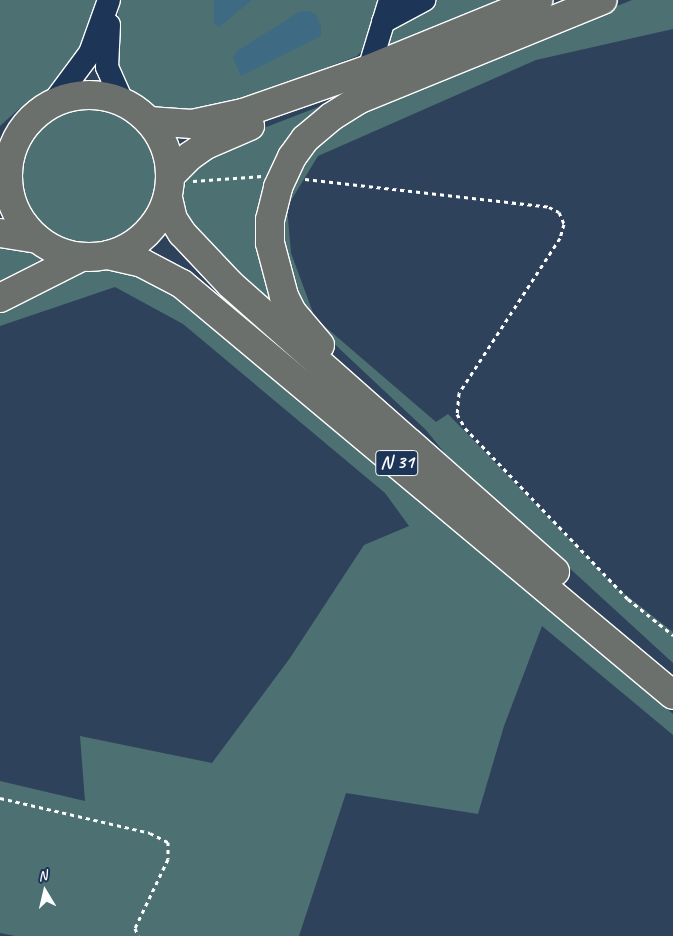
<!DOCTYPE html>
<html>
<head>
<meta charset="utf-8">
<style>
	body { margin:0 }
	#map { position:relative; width:673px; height:936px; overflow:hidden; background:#2f425b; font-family:Caveat,sans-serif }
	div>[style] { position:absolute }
	.green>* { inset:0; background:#4d7072 }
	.round { border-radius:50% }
	.water>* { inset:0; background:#3e6a84 }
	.path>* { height:3px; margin-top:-1.5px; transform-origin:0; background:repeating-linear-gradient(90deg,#fff 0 4px,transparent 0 8px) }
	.roads { filter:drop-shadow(1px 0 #fff) drop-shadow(-1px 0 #fff) drop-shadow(0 1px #fff) drop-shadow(0 -1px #fff) }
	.minor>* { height:22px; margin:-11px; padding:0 11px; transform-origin:11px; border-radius:11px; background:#1d3557 }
	.major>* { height:28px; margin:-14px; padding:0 14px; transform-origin:14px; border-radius:14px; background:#6b706d }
	.major>.ring { margin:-14px; padding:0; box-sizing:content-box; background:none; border:28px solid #6b706d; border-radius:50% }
	.highway>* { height:28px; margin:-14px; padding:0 14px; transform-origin:14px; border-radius:14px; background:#6b706d }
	span { translate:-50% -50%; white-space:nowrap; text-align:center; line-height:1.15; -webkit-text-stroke:5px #1d3557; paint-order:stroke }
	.shield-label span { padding:1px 4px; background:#1d3557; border:1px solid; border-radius:4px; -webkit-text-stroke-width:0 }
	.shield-label { font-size:19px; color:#fff; font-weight:700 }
	.north { position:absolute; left:20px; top:866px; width:50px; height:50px; -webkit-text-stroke:4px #1d3557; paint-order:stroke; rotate:351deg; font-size:14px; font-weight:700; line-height:20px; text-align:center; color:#fff }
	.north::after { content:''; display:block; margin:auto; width:18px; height:22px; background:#fff; clip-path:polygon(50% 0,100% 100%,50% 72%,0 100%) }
</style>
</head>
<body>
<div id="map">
	<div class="green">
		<div style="clip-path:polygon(0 0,99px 0,94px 27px,52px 91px,21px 107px,0 126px)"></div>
		<div style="clip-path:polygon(119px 0,381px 0,370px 43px,357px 56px,214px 111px,152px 109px,123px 86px,116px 65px)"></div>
		<div style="clip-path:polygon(438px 0,507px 0,384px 53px,389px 32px,407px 17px)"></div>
		<div style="clip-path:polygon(632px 0,673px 0,673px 29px,536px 60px,318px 156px,287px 207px,291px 253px,315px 318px,436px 422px,448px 414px,617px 588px,673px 632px,673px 663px,447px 456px,426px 430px,311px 322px,287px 280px,280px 214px,295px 169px,320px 138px,354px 112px)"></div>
		<div style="clip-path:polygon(339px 99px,289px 150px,277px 307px,234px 269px,191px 223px,182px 198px,188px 173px,222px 144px)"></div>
		<div class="round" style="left:22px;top:108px;width:136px;height:136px"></div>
		<div style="clip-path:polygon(0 242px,17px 244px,51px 263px,0 289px)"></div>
		<div style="clip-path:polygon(111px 268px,135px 270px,181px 298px,396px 476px,673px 714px,673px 735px,542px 626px,504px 726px,478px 814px,346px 793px,299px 936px,15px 936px,0 933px,0 781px,85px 801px,80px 736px,212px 763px,290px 658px,364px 545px,409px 526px,385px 493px,183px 324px,115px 287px,0 326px,0 306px,66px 272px)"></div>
	</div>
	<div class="water">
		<div style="clip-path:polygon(214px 0,252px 0,219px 27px,214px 23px)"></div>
		<div style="clip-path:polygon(309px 11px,316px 15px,321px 26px,321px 36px,241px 76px,233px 58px,236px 52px,299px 12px)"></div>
	</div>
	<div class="path">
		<div style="left:305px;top:179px;width:246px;rotate:6.5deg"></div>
		<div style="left:549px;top:207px;width:11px;rotate:27deg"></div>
		<div style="left:559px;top:212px;width:13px;rotate:67deg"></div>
		<div style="left:564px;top:224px;width:15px;rotate:106deg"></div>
		<div style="left:560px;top:238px;width:185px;rotate:123.1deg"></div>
		<div style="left:459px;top:393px;width:21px;rotate:95deg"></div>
		<div style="left:457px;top:414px;width:16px;rotate:60deg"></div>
		<div style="left:465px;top:428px;width:236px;rotate:46.4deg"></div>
		<div style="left:628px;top:599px;width:58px;rotate:38.7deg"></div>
		<div style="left:193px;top:181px;width:69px;rotate:-4.1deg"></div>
		<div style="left:0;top:798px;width:154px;rotate:13.1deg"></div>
		<div style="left:150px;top:833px;width:20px;rotate:27deg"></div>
		<div style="left:168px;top:842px;width:17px;rotate:90deg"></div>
		<div style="left:168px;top:859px;width:76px;rotate:115.6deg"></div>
		<div style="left:135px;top:928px;width:9px;rotate:69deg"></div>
	</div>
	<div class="roads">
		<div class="minor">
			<div style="left:383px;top:22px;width:47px;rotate:-28.2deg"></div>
			<div style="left:109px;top:25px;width:42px;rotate:92.7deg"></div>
			<div style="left:107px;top:67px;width:39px;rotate:66deg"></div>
			<div style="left:369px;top:69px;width:72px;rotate:-73.1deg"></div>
			<div style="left:52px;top:104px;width:64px;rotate:-53.3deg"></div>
			<div style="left:90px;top:53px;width:56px;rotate:-70.3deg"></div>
		</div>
		<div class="major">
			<div class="ring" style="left:8px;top:95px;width:134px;height:134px"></div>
			<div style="left:0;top:233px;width:38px;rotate:9deg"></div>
			<div style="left:0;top:298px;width:91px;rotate:-26.8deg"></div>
		</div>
		<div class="highway">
			<div style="left:149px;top:121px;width:43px;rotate:4deg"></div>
			<div style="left:192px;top:124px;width:52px;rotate:-12.2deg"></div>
			<div style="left:243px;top:113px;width:133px;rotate:-19.2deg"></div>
			<div style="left:369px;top:69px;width:183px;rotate:-22.2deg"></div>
			<div style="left:170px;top:176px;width:28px;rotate:-45deg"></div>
			<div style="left:190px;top:156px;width:19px;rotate:-35deg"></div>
			<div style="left:206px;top:145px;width:48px;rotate:-23.4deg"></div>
			<div style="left:168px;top:198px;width:22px;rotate:77deg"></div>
			<div style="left:173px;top:219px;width:17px;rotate:57deg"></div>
			<div style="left:182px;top:233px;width:70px;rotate:46.7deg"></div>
			<div style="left:230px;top:284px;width:434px;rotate:41.5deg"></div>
			<div style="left:108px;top:255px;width:35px;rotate:13deg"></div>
			<div style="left:142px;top:263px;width:45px;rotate:27.7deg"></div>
			<div style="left:182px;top:284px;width:640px;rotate:39.93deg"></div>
			<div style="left:320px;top:345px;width:43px;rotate:-130.3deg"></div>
			<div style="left:292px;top:312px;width:18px;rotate:-117deg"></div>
			<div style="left:284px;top:296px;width:55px;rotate:-104.8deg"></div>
			<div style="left:270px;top:243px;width:23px;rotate:-90deg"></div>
			<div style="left:270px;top:220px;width:34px;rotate:-76deg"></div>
			<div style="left:278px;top:187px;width:33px;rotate:-65deg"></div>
			<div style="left:292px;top:157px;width:22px;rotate:-54deg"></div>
			<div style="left:305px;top:139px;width:34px;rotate:-40deg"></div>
			<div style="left:331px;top:117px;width:34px;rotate:-32deg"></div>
			<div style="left:360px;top:99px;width:262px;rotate:-22.2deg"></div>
		</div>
	</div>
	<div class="shield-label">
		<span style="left:397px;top:463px">N 31</span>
	</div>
	<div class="north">N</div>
</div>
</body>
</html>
